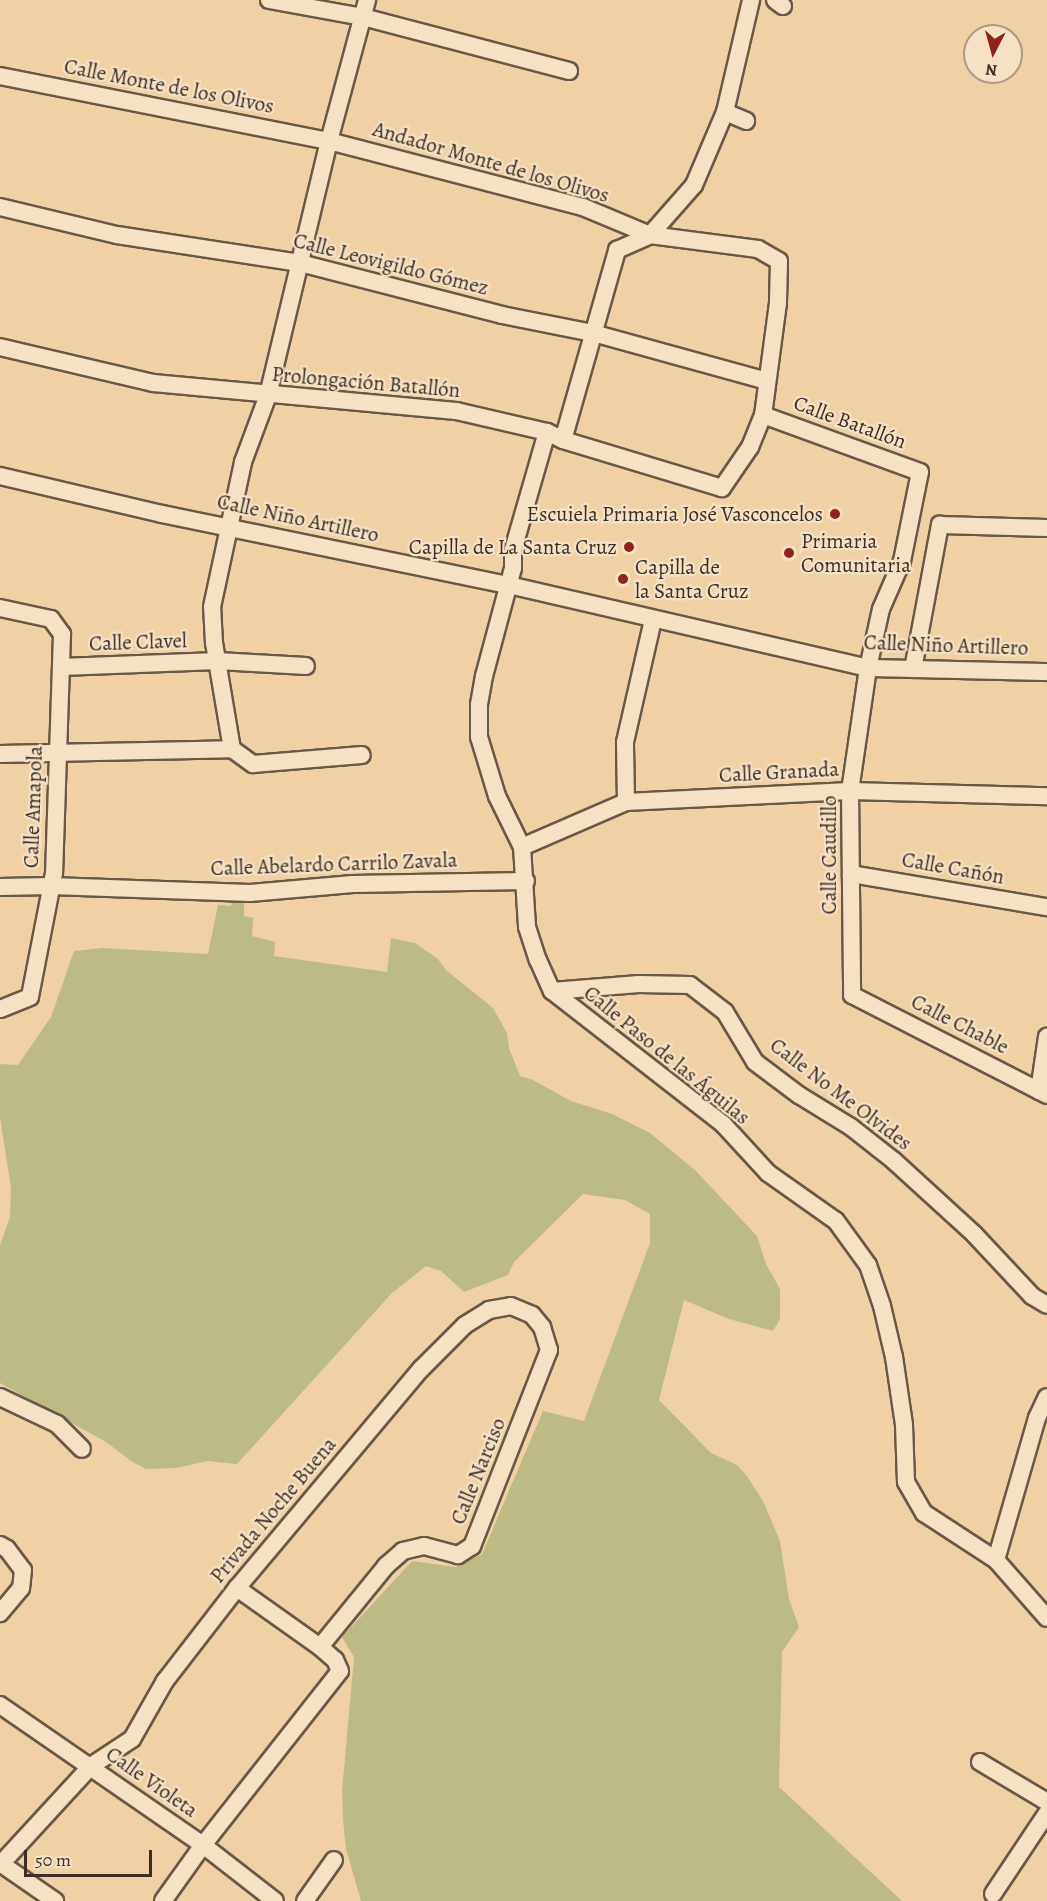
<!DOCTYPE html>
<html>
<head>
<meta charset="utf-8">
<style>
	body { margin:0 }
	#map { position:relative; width:1047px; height:1901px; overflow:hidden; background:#f0d1a4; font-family:Alegreya,serif }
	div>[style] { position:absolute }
	.green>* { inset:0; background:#bcbb84 }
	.roads { filter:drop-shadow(2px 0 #685847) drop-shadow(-2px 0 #685847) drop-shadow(0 2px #685847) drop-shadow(0 -2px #685847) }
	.street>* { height:16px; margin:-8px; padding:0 8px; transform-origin:8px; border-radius:8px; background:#f5e1c4 }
	.dots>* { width:16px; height:16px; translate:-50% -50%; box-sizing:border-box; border:3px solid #f5e1c4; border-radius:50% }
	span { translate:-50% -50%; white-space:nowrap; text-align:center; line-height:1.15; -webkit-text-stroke:4.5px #f5e1c4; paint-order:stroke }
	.street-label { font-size:21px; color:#3a2f28 }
	.poi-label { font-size:21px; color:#3a2f28 }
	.right { translate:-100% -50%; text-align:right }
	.left { translate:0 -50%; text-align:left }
	.north { position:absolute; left:963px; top:24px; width:60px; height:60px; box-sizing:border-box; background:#f5e1c4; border:2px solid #aa9a86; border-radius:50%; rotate:186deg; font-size:16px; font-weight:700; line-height:24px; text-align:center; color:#3a2f28 }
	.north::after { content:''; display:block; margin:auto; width:21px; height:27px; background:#8f2418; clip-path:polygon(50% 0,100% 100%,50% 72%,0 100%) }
	.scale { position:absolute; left:24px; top:1850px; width:128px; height:27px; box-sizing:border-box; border:3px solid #3a2f28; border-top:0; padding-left:8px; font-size:18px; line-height:21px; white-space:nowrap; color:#3a2f28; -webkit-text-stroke:4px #f5e1c4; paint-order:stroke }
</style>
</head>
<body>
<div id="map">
	<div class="green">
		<div style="clip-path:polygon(244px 897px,244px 916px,253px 918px,252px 936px,275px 942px,274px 956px,387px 972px,391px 938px,415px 943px,438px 959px,447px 971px,493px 1008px,507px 1033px,509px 1048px,520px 1076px,533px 1080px,571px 1101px,612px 1114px,650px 1133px,695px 1170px,757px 1236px,766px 1264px,780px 1289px,780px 1319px,773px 1331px,729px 1319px,684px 1300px,659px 1400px,711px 1453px,737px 1465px,747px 1476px,763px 1501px,780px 1541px,789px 1599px,799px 1627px,782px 1652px,779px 1787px,902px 1901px,361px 1901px,346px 1849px,343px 1820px,342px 1791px,354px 1657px,342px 1637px,412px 1561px,455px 1567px,482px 1554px,543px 1411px,584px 1421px,650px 1243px,650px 1214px,625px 1200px,583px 1194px,514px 1262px,508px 1275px,464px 1292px,441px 1271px,426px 1266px,392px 1293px,237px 1464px,207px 1461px,177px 1468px,146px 1469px,131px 1461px,106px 1442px,0 1383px,0 1245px,10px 1217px,11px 1188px,0 1117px,0 1064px,18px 1065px,51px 1017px,74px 951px,102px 948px,208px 954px,218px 905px,231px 906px,232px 900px)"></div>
	</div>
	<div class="roads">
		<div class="street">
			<div style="left:269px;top:0;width:96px;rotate:10.3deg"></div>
			<div style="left:363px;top:17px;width:213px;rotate:14.7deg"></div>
			<div style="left:775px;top:0;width:10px;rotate:37deg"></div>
			<div style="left:0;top:76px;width:335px;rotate:11.2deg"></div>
			<div style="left:329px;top:141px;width:262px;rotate:14.6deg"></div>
			<div style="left:583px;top:207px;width:73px;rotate:22.7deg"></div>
			<div style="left:650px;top:235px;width:109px;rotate:7.4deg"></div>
			<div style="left:758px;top:249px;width:24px;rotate:30deg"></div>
			<div style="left:779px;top:261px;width:42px;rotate:91.4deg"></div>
			<div style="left:778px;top:303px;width:113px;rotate:97.6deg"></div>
			<div style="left:763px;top:415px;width:35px;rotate:112deg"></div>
			<div style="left:750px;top:447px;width:50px;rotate:124.3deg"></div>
			<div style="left:722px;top:488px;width:166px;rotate:-163.2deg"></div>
			<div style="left:563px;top:440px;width:18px;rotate:-153deg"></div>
			<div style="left:547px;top:432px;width:93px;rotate:-167deg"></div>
			<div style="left:456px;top:411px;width:304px;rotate:-174.7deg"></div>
			<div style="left:153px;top:383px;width:157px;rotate:-166.8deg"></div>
			<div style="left:725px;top:112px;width:23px;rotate:23deg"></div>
			<div style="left:0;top:207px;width:120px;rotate:13.5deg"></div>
			<div style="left:117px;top:235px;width:185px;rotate:8.7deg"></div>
			<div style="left:300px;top:263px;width:209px;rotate:14.4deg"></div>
			<div style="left:502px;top:315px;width:93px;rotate:11.2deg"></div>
			<div style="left:593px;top:333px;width:180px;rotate:15.4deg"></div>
			<div style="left:763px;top:415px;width:167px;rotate:20deg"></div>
			<div style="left:920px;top:472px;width:91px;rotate:101.4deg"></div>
			<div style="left:902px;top:561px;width:52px;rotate:113.6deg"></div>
			<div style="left:881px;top:609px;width:60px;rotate:102.4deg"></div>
			<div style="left:868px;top:668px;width:124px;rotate:98.3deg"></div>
			<div style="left:850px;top:791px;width:204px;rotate:89.4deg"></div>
			<div style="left:852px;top:995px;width:219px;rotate:27.1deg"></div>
			<div style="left:547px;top:432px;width:123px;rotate:106.1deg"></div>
			<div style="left:513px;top:550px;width:18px;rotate:90deg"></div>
			<div style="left:513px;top:568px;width:112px;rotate:105deg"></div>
			<div style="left:484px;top:676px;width:29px;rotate:100deg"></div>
			<div style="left:479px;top:705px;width:32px;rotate:90deg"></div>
			<div style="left:479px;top:737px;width:62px;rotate:73deg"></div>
			<div style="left:497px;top:796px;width:57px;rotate:63.9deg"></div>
			<div style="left:522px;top:847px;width:80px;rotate:86.4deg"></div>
			<div style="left:527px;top:927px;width:35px;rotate:72deg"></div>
			<div style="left:538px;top:960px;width:34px;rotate:66deg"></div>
			<div style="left:552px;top:991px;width:217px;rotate:37.9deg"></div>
			<div style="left:723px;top:1124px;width:67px;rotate:47.4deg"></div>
			<div style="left:768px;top:1173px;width:83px;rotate:35.2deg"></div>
			<div style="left:836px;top:1221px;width:54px;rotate:54deg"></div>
			<div style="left:868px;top:1265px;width:43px;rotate:71.1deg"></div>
			<div style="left:882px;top:1306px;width:52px;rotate:76.8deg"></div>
			<div style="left:894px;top:1357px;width:69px;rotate:81.6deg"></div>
			<div style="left:904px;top:1425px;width:57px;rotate:88deg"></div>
			<div style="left:906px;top:1482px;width:36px;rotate:60deg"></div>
			<div style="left:924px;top:1513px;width:86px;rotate:33.1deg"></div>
			<div style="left:996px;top:1560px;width:77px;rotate:48.7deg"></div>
			<div style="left:563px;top:440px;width:198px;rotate:-74.1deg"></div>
			<div style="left:617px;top:250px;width:36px;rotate:-24deg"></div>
			<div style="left:650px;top:235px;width:67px;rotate:-48.7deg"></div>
			<div style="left:694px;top:185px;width:79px;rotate:-67deg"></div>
			<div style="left:725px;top:112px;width:115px;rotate:-76.9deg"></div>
			<div style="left:0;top:476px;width:166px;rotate:13.2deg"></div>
			<div style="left:162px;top:514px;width:354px;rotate:11.6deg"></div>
			<div style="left:509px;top:585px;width:368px;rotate:13deg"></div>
			<div style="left:868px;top:668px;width:179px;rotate:1.3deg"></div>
			<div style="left:0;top:608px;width:52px;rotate:12.2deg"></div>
			<div style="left:51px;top:619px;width:19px;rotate:54deg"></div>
			<div style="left:62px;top:634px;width:239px;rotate:91.9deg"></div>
			<div style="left:54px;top:873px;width:126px;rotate:101deg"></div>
			<div style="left:30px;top:997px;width:32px;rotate:158deg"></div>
			<div style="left:61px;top:667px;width:157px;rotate:-2.2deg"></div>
			<div style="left:218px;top:661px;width:88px;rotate:3.3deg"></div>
			<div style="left:913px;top:669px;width:147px;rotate:-79.4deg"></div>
			<div style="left:940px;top:525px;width:107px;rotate:1.6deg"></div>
			<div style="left:232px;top:749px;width:108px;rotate:-99.6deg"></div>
			<div style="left:214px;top:643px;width:36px;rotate:-93deg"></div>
			<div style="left:212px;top:607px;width:148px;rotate:-77.9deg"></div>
			<div style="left:243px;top:462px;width:72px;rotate:-69.5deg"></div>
			<div style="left:268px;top:395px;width:261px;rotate:-76.5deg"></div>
			<div style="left:329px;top:141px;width:146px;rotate:-74.9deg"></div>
			<div style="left:232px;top:749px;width:26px;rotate:36deg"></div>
			<div style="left:253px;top:764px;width:109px;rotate:-4.7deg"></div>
			<div style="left:0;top:754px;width:232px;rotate:-1.2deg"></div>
			<div style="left:626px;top:802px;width:60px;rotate:-91deg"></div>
			<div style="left:625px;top:742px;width:125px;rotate:-77.1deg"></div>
			<div style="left:522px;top:847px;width:113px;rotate:-23.4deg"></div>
			<div style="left:626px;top:802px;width:224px;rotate:-2.8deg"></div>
			<div style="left:850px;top:791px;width:197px;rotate:1.5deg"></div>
			<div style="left:851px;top:874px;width:199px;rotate:9.6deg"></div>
			<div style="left:0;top:887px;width:51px;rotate:-1.1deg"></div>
			<div style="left:51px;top:886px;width:199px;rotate:2deg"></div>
			<div style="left:250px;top:893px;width:103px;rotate:-5deg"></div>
			<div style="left:353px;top:884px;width:173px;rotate:-1deg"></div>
			<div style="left:552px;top:991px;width:87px;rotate:-4.6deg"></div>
			<div style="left:639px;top:984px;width:51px;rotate:1.1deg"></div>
			<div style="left:690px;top:985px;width:44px;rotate:37.6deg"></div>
			<div style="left:725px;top:1012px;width:58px;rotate:59deg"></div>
			<div style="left:755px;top:1062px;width:55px;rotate:36.9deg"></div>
			<div style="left:799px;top:1095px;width:61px;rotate:31.6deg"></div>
			<div style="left:851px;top:1127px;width:53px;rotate:38.2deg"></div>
			<div style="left:893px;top:1160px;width:110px;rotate:42.4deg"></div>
			<div style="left:974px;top:1234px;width:85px;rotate:46.9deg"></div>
			<div style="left:1032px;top:1296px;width:17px;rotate:31deg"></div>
			<div style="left:1039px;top:1091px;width:55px;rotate:-81.6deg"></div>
			<div style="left:0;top:1397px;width:63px;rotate:25.3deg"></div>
			<div style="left:57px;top:1424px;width:35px;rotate:45deg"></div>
			<div style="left:0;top:1545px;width:8px;rotate:30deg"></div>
			<div style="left:7px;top:1549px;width:26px;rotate:53deg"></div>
			<div style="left:23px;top:1570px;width:18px;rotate:96deg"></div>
			<div style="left:21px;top:1588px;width:33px;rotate:130deg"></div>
			<div style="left:996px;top:1560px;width:148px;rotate:-73.9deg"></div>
			<div style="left:1037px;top:1418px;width:23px;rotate:-65deg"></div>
			<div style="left:0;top:1705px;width:247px;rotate:34.6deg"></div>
			<div style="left:203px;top:1845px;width:91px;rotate:37.9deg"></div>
			<div style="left:980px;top:1762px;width:78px;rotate:30.8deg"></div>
			<div style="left:0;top:1863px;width:67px;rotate:34.6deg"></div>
			<div style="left:0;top:1865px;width:134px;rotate:-47.4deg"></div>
			<div style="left:91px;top:1766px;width:49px;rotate:-33.4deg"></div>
			<div style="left:132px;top:1739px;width:67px;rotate:-60.4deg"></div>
			<div style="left:165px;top:1681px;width:118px;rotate:-52.3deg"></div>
			<div style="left:237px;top:1588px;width:286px;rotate:-50deg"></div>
			<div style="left:421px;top:1369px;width:62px;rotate:-45deg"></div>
			<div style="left:465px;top:1325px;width:28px;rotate:-32deg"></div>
			<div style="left:489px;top:1310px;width:22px;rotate:-10deg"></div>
			<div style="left:511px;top:1306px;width:23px;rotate:23deg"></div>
			<div style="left:532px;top:1315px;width:16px;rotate:50deg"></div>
			<div style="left:542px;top:1327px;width:24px;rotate:73deg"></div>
			<div style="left:549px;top:1350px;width:211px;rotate:111.4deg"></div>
			<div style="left:472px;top:1546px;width:17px;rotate:147deg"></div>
			<div style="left:458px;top:1555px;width:35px;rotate:-165deg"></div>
			<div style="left:424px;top:1546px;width:22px;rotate:167deg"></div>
			<div style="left:403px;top:1551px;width:23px;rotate:139deg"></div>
			<div style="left:386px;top:1566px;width:104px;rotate:129.2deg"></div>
			<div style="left:993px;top:1894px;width:97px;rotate:-56.3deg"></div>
			<div style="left:163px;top:1901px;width:69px;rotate:-54.5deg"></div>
			<div style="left:203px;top:1845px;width:221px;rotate:-51.8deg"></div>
			<div style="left:340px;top:1671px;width:12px;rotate:-114deg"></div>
			<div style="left:335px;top:1660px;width:20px;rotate:-139deg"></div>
			<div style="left:320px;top:1647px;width:102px;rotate:-144.6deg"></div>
			<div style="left:305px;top:1901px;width:50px;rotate:-54.7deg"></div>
		</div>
	</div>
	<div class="dots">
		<div style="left:835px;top:514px;background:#8f2418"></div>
		<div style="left:629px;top:547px;background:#8f2418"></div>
		<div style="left:789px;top:553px;background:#8f2418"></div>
		<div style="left:623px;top:579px;background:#8f2418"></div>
	</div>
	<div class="street-label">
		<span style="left:169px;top:86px;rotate:11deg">Calle Monte de los Olivos</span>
		<span style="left:491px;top:162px;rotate:16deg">Andador Monte de los Olivos</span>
		<span style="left:391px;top:264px;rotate:14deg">Calle Leovigildo Gómez</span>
		<span style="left:366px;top:382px;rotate:5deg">Prolongación Batallón</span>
		<span style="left:850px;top:422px;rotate:20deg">Calle Batallón</span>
		<span style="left:298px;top:518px;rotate:12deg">Calle Niño Artillero</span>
		<span style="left:138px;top:642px;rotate:-2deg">Calle Clavel</span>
		<span style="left:946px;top:645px;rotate:2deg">Calle Niño Artillero</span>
		<span style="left:779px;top:772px;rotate:-3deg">Calle Granada</span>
		<span style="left:33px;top:807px;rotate:-88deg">Calle Amapola</span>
		<span style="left:829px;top:855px;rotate:-90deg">Calle Caudillo</span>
		<span style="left:334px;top:864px;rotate:-2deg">Calle Abelardo Carrilo Zavala</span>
		<span style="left:953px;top:868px;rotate:10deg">Calle Cañón</span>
		<span style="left:960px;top:1024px;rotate:27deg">Calle Chable</span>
		<span style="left:667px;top:1055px;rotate:39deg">Calle Paso de las Águilas</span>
		<span style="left:841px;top:1094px;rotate:37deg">Calle No Me Olvides</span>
		<span style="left:478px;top:1471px;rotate:-68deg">Calle Narciso</span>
		<span style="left:273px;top:1510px;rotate:-50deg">Privada Noche Buena</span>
		<span style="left:152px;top:1782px;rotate:35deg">Calle Violeta</span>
	</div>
	<div class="poi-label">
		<span class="right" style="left:823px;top:514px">Escuiela Primaria José Vasconcelos</span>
		<span class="left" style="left:801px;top:553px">Primaria<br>Comunitaria</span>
		<span class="right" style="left:617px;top:547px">Capilla de La Santa Cruz</span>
		<span class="left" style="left:635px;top:579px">Capilla de<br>la Santa Cruz</span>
	</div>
	<div class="north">N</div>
	<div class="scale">50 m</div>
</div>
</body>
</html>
